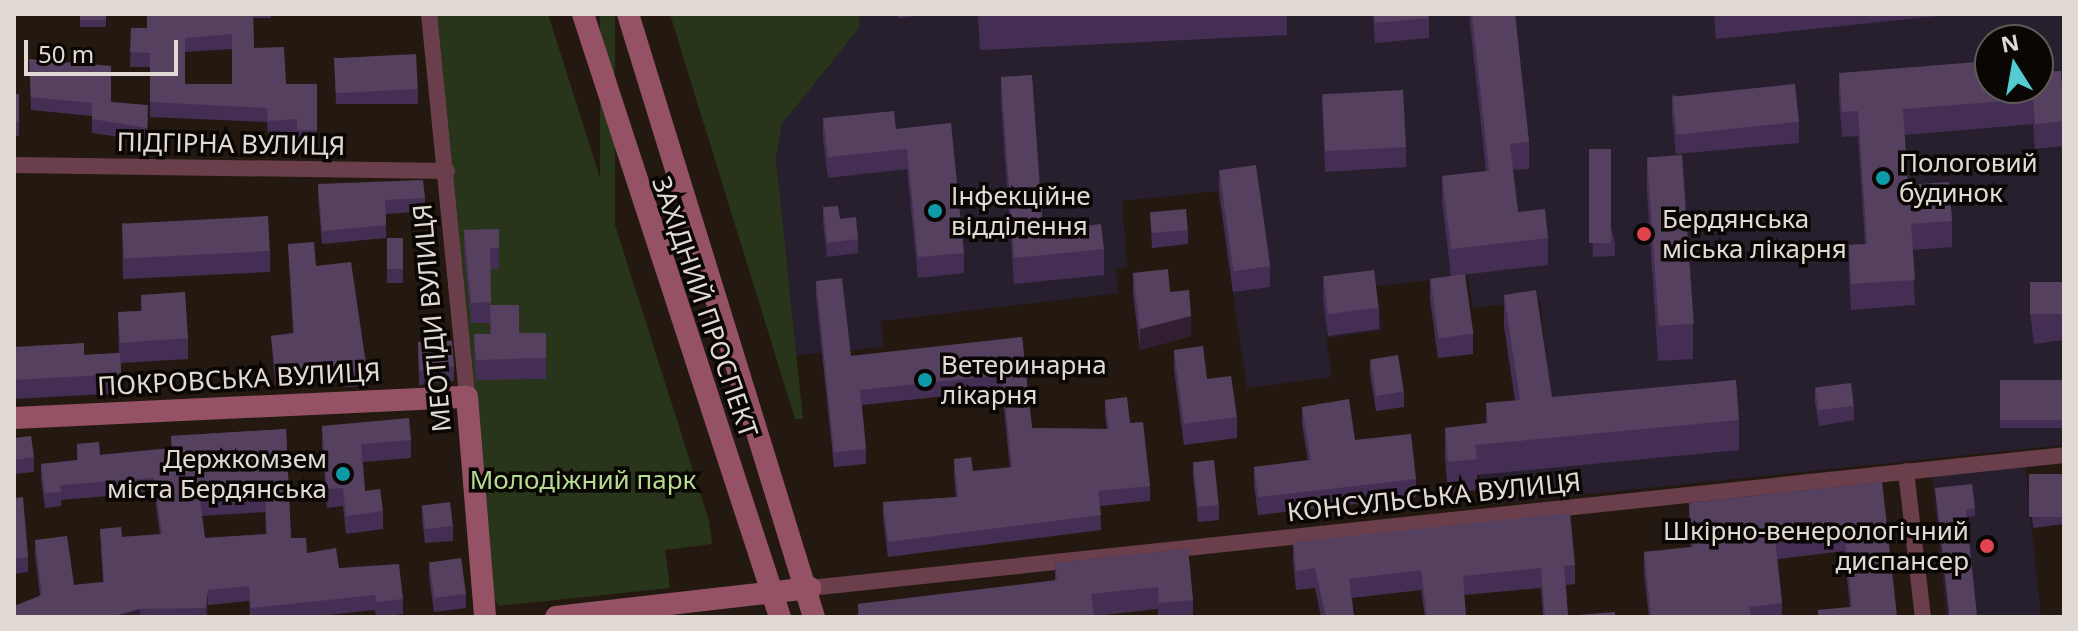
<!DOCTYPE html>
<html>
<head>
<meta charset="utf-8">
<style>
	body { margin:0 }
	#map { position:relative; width:2078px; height:631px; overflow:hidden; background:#241910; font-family:"Noto Sans",sans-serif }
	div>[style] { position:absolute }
	.medical>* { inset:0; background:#271f2e; transform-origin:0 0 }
	.green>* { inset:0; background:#28351a; transform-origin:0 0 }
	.street>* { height:16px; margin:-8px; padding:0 8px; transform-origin:8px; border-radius:8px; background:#6a3f4b }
	.secondary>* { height:22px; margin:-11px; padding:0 11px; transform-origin:11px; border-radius:11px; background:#955265 }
	.wall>* { inset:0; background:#452e53; transform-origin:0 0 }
	.shaded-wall>* { inset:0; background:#311e32 }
	.building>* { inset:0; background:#564060; transform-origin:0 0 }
	.dots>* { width:22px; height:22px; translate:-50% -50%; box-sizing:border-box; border:4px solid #0a0603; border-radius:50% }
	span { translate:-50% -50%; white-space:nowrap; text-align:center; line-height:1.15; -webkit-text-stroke:7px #0a0603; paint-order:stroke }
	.street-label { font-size:26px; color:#e1d9d3 }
	.poi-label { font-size:26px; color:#e1d9d3 }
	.left { translate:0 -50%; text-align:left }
	.right { translate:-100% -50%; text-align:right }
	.park-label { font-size:26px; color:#b5da90 }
	.frame { position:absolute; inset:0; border:16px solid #e1d9d3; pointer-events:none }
	.north { position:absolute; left:1974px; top:24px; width:80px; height:80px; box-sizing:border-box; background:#0a0603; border:2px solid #605a56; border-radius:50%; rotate:349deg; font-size:22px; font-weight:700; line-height:32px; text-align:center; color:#e1d9d3 }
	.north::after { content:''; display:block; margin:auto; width:28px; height:36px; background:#52ccd0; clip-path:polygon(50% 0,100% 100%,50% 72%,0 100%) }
	.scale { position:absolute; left:24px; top:40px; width:154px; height:36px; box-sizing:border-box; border:4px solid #e1d9d3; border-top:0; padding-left:10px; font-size:24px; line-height:28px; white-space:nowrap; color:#e1d9d3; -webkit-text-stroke:6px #0a0603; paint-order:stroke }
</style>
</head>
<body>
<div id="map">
	<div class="medical">
		<div style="clip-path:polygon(evenodd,859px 14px,2064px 14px,2064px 445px,1482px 505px,1475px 429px,1553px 421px,1540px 300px,1473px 308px,1468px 276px,1376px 286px,1382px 330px,1326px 338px,1332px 377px,1247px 388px,1218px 191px,1122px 201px,1127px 267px,1116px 269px,1118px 293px,881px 321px,883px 347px,796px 355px,776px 159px,782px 124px,860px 27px,859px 14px,1990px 40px,2038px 40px,2038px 88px,1990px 88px,1990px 40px)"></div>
		<div style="left:2025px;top:464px;width:154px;height:94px;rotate:84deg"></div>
	</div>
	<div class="green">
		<div style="clip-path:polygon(429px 14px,548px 14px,709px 521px,712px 544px,665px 550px,670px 588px,499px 606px,485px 587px)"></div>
		<div style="left:600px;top:14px;width:15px;height:548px"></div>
		<div style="clip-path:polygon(670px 14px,859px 14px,860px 27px,782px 124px,776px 159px,803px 419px,795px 419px)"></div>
	</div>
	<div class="street">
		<div style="left:429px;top:14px;width:385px;rotate:84.3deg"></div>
		<div style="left:14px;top:165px;width:433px;rotate:0.8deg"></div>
		<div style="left:1906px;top:471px;width:147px;rotate:83.4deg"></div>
		<div style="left:810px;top:588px;width:1261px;rotate:-6.05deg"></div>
	</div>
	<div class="secondary">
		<div style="left:583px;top:14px;width:634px;rotate:71.91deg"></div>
		<div style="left:628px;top:14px;width:631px;rotate:72.86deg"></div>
		<div style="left:14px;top:418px;width:453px;rotate:-2.7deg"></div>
		<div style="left:467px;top:397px;width:221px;rotate:85.3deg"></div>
		<div style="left:556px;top:617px;width:256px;rotate:-6.5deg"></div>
	</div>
	<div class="wall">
		<div style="left:80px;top:14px;width:26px;height:13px"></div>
		<div style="clip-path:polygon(evenodd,147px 14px,271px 14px,271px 18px,253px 18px,254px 48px,286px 84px,317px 84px,317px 144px,297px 144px,297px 133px,268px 135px,267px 122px,150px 117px,150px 67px,130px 67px,131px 28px,147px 28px,147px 14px,232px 49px,232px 84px,185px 84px,185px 52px,232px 49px)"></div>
		<div style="clip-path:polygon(897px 14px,936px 14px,898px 18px)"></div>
		<div style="clip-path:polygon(978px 14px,1287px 14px,1287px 35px,980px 50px)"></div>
		<div style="clip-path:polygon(1373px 14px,1429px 14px,1429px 38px,1375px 43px)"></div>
		<div style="clip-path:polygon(1469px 14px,1515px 14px,1529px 142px,1529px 169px,1513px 170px,1518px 212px,1548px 238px,1548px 265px,1451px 276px,1442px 202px,1442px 176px,1486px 171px)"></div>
		<div style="clip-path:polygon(1714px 14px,1958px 14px,1716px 39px)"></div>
		<div style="clip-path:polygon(334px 57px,418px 89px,418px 104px,336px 104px)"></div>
		<div style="clip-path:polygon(29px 59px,111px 102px,148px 118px,147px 141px,92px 133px,92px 116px,31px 110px)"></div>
		<div style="clip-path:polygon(2039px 72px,2064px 105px,2064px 146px,2035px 149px,2033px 124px,1904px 135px,1908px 185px,1952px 221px,1952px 247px,1912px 250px,1915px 305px,1851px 310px,1849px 271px,1849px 245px,1865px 244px,1858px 136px,1842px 137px,1839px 99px,1839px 73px)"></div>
		<div style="clip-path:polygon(1001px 77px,1043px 231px,1104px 249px,1104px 275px,1014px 284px,1001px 103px)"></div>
		<div style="left:14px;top:94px;width:5px;height:42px"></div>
		<div style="clip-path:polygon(1322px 94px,1406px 147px,1406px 167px,1325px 172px)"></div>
		<div style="clip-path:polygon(1672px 95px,1799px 122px,1799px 143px,1676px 154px,1672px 116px)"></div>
		<div style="clip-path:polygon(823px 118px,896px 129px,964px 253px,964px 273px,918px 278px,907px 169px,828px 178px,823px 139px)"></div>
		<div style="clip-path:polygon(1589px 149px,1615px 242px,1615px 256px,1593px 257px)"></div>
		<div style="clip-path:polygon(1647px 157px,1693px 324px,1693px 359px,1658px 361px,1647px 192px)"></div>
		<div style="clip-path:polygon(1219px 170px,1270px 266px,1270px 287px,1233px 292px,1219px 191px)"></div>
		<div style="clip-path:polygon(318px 184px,425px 198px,425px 211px,386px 214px,386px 238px,322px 244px,318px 197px)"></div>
		<div style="clip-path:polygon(823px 207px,840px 219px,858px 239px,858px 253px,827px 257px,823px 222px)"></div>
		<div style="clip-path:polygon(1150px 213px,1188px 230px,1188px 244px,1152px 248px)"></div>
		<div style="clip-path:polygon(122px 223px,270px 251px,270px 272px,123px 279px)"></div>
		<div style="clip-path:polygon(499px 229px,499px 269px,491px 269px,491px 305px,519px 333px,546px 333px,546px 379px,476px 380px,474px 355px,474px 334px,490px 334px,490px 323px,471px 323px,464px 251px,464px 230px)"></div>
		<div style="left:387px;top:238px;width:16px;height:45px"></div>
		<div style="clip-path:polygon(288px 244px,316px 266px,367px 371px,367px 386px,344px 387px,344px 381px,275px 384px,271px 336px,293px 333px)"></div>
		<div style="clip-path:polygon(1133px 273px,1170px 292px,1191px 336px,1140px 350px,1133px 294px)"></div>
		<div style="clip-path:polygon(1323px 277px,1379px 308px,1379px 329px,1328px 336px,1323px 298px)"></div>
		<div style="clip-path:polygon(1430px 279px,1473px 333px,1473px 354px,1438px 358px,1430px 299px)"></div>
		<div style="clip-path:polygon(816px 281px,851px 356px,1022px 337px,1032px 428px,1107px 429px,1105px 415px,1105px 400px,1130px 423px,1150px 486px,1150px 501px,1100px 506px,1101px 530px,888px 557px,883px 517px,883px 502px,956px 497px,954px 474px,954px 459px,973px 471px,1010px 468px,1002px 390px,862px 405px,866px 449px,866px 464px,834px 467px,816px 296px)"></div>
		<div style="clip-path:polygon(2064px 282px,2064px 340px,2034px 344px,2030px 313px,2030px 286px)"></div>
		<div style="clip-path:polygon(141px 295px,188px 338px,188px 359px,121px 363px,121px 393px,14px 399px,14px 347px,84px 355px,119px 353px,118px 312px,141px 311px)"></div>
		<div style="clip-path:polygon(1504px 295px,1552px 397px,1739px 420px,1739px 450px,1477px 475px,1477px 490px,1448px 493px,1445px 459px,1445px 428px,1486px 423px,1486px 403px,1515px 401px,1504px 326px)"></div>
		<div style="clip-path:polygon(418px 342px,454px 366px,454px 381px,419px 385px)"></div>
		<div style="clip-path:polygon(1174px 350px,1207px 379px,1237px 417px,1237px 438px,1184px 445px,1174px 370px)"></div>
		<div style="clip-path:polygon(1370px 359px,1404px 392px,1404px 407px,1376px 411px,1370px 374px)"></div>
		<div style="left:2064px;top:380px;width:48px;height:64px;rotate:90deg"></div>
		<div style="clip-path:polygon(1815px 388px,1854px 406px,1854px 420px,1819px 426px,1815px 402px)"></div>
		<div style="clip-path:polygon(1302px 407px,1416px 479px,1416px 497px,1258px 515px,1254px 485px,1254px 467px,1308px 460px,1302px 424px)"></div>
		<div style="clip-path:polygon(322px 426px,411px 440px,411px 458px,363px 462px,365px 491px,383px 511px,383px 529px,346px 534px,343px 506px,327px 508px,322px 444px)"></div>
		<div style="clip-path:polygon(evenodd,286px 429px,291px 538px,307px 553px,403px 599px,403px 614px,376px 617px,375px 610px,310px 617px,250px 617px,249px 601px,208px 605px,207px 617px,14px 617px,40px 595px,35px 555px,35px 540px,74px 585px,103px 582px,100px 529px,122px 537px,160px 534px,154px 492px,61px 500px,61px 506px,45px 508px,41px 479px,41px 464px,77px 460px,77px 444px,100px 455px,171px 448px,171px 436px,286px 429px,265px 512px,266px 534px,205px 538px,202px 516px,265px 512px)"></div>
		<div style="clip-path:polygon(14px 438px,34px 457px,34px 472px,14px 474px)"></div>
		<div style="clip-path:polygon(1193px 462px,1219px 505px,1219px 520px,1198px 522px,1193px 476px)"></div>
		<div style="clip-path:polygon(2064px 474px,2064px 524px,2033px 528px,2029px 478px)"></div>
		<div style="clip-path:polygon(1882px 482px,1897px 617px,1818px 617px,1818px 610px,1850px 607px,1844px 551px,1777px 559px,1782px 603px,1782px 617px,1649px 617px,1644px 574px,1644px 552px,1691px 547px,1689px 525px,1689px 503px)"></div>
		<div style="clip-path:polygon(1935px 488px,1975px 508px,1975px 516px,1966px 517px,1977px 617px,1949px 617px)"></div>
		<div style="clip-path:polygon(14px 498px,28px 557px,28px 572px,14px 574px)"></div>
		<div style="clip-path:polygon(422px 505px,453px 526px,453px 541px,425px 543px,422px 519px)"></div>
		<div style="clip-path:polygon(1293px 542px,1575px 565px,1575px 584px,1566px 585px,1568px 617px,1543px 617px,1541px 588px,1464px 595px,1466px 617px,1425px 617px,1421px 590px,1352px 598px,1354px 617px,1321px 617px,1315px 588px,1296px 590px,1293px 562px)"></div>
		<div style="clip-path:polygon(1188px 549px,1193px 600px,1193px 617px,1158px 617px,1158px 609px,1094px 616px,1094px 617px,858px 617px,858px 604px,1055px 581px,1055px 563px)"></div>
		<div style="clip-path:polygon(429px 562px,466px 594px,466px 608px,434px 612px,429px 577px)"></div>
	</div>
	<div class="shaded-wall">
		<div style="clip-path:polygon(1191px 316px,1191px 336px,1140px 350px,1140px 329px)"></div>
		<div style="clip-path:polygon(208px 590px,208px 605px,206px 617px,206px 608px)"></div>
		<div style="clip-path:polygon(140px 609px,140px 617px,110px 617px)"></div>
	</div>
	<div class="building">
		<div style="left:80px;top:14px;width:26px;height:6px"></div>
		<div style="clip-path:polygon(evenodd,147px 14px,253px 14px,254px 48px,284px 47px,286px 84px,317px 84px,317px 130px,297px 130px,297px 119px,268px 121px,267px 108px,150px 102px,150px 53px,130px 52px,131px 28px,147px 28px,147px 14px,232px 34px,232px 84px,185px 84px,185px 38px,232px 34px)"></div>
		<div style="clip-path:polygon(1374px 14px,1429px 14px,1429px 18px,1375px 23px)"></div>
		<div style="clip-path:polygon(1472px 14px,1515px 14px,1529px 142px,1510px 144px,1518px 212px,1545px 209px,1548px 238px,1451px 249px,1442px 176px,1489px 171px)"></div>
		<div style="left:416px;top:54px;width:35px;height:82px;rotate:87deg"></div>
		<div style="clip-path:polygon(29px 59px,111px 66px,111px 102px,148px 105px,147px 128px,92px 119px,92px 103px,31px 97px)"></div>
		<div style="clip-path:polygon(1990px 61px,1990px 88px,2038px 88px,2038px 64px,2039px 72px,2061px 71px,2064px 121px,2035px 124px,2033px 99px,1903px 109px,1908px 185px,1949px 182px,1952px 221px,1911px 224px,1915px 280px,1851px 284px,1849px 245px,1867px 244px,1858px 111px,1842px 112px,1839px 73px)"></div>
		<div style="clip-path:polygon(1032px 75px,1043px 231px,1101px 224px,1104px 249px,1014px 258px,1001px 77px)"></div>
		<div style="left:1795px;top:84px;width:38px;height:123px;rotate:84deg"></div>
		<div style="left:1403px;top:90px;width:57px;height:81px;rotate:87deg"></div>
		<div style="left:14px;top:94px;width:5px;height:28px"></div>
		<div style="clip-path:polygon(894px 111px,896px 129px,951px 123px,964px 253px,918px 257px,907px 149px,828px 157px,823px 118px)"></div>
		<div style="left:1589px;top:149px;width:22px;height:94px"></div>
		<div style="left:1682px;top:155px;width:169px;height:35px;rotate:86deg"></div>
		<div style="left:1256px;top:165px;width:102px;height:37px;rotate:82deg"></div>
		<div style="clip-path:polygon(423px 180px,425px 198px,385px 200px,386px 225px,322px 231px,318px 184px)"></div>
		<div style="clip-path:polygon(838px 206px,840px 219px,856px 217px,858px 239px,827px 243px,823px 207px)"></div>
		<div style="left:1186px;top:209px;width:21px;height:36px;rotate:85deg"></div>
		<div style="left:268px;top:216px;width:35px;height:146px;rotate:87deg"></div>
		<div style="clip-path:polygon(499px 229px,499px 248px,490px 248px,491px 302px,471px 303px,464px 230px)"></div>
		<div style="left:387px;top:238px;width:16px;height:31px"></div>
		<div style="clip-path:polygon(314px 242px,316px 266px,351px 262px,367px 371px,344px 373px,344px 367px,275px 370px,271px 336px,294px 333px,288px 244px)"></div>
		<div style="clip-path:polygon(1168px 269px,1170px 292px,1189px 290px,1191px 316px,1140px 329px,1133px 273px)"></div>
		<div style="left:1374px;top:270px;width:38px;height:51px;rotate:83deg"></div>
		<div style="left:1465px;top:274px;width:60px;height:35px;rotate:82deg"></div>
		<div style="clip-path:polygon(842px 278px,851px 356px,1022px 337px,1032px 428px,1109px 429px,1105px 400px,1127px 397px,1130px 423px,1143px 422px,1150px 486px,1098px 491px,1101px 515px,888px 542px,883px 502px,958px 497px,954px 459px,971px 457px,973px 471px,1012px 467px,1002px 375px,860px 390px,866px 449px,834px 452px,816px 281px)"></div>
		<div style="left:2064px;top:282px;width:32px;height:34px;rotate:90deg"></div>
		<div style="clip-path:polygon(1536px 290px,1552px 397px,1736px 380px,1739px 420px,1475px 445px,1477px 459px,1448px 462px,1445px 428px,1488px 423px,1486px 403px,1520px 400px,1504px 295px)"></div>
		<div style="clip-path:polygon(185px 292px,188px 338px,120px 343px,118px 312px,142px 311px,141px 295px)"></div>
		<div style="clip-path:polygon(490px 305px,519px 305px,519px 333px,546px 333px,546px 358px,476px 360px,474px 334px,491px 334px)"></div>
		<div style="clip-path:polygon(452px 341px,454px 366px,419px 371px,418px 342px)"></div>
		<div style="clip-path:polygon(84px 343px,84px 355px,120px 353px,121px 374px,14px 380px,14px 347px)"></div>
		<div style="clip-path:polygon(1203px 346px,1207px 379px,1231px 376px,1237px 417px,1184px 424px,1174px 350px)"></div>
		<div style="left:1398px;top:355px;width:37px;height:28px;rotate:81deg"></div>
		<div style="left:2064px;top:380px;width:40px;height:64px;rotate:90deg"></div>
		<div style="left:1851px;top:383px;width:23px;height:36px;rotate:83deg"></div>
		<div style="clip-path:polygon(1349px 399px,1355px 440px,1411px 434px,1416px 479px,1258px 497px,1254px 467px,1311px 460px,1302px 407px)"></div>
		<div style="clip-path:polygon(409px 418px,411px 440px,361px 444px,365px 491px,380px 489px,383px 511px,346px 516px,343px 488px,327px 489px,322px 426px)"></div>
		<div style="clip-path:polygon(evenodd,286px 429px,291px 538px,306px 538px,307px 553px,336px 548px,339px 568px,399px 564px,403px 599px,376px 602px,375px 595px,251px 608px,249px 586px,208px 590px,206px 608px,140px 609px,110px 617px,14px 617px,14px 606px,42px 595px,35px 540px,67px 536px,74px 585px,104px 582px,100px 529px,121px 527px,122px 537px,162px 534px,154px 478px,60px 485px,61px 492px,45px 493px,41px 464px,78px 460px,77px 444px,99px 442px,100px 455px,172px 448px,171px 436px,286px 429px,265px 497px,267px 534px,205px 538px,200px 501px,265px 497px)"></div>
		<div style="clip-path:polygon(31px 436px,34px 457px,14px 460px,14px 438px)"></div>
		<div style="left:1214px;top:460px;width:45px;height:21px;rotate:84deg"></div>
		<div style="left:2064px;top:474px;width:43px;height:35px;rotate:90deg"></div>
		<div style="clip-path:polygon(1882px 482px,1897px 617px,1819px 617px,1818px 610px,1852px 607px,1844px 529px,1775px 537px,1782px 603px,1749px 607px,1751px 617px,1651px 617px,1644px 552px,1693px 547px,1689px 503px)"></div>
		<div style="clip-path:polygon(1972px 484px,1975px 508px,1966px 510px,1977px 617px,1950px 617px,1935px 488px)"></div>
		<div style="clip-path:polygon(23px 497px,28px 557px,14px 559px,14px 498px)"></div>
		<div style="left:450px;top:502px;width:24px;height:28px;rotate:83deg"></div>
		<div style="clip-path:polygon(1570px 513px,1575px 565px,1564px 566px,1568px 617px,1545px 617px,1541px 568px,1463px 576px,1466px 617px,1427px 617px,1421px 570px,1349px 579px,1354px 617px,1326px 617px,1315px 568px,1296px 571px,1293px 542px)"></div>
		<div style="clip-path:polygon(1188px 549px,1193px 600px,1159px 603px,1158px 587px,1091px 594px,1094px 617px,859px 617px,858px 604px,1057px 580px,1055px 563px)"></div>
		<div style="left:461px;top:558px;width:36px;height:32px;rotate:82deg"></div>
		<div style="clip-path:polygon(1615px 612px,1615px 617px,1578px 617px,1578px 615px)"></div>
		<div style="clip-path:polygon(2033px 615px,2033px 617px,2012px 617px)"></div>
	</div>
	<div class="dots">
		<div style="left:1883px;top:178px;background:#0f9aa8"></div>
		<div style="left:935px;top:211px;background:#0f9aa8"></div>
		<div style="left:1644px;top:234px;background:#e0444e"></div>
		<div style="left:925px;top:380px;background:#0f9aa8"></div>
		<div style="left:343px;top:474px;background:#0f9aa8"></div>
		<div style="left:1987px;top:546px;background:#e0444e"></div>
	</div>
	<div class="street-label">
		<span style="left:231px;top:144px;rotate:1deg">ПІДГІРНА ВУЛИЦЯ</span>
		<span style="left:705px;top:307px;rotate:71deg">ЗАХІДНИЙ ПРОСПЕКТ</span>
		<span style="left:432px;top:318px;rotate:-95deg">МЕОТІДИ ВУЛИЦЯ</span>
		<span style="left:239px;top:379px;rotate:-3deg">ПОКРОВСЬКА ВУЛИЦЯ</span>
		<span style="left:1434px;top:497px;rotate:-6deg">КОНСУЛЬСЬКА ВУЛИЦЯ</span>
	</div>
	<div class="poi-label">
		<span class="left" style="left:1899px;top:178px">Пологовий<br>будинок</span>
		<span class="left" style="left:951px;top:211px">Інфекційне<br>відділення</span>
		<span class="left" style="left:1662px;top:234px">Бердянська<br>міська лікарня</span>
		<span class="left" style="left:941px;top:380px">Ветеринарна<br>лікарня</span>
		<span class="right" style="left:327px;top:474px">Держкомзем<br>міста Бердянська</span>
		<span class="right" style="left:1969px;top:546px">Шкірно-венерологічний<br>диспансер</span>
	</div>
	<div class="park-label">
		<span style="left:583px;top:480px">Молодіжний парк</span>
	</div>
	<div class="frame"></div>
	<div class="north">N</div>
	<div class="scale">50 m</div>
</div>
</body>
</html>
